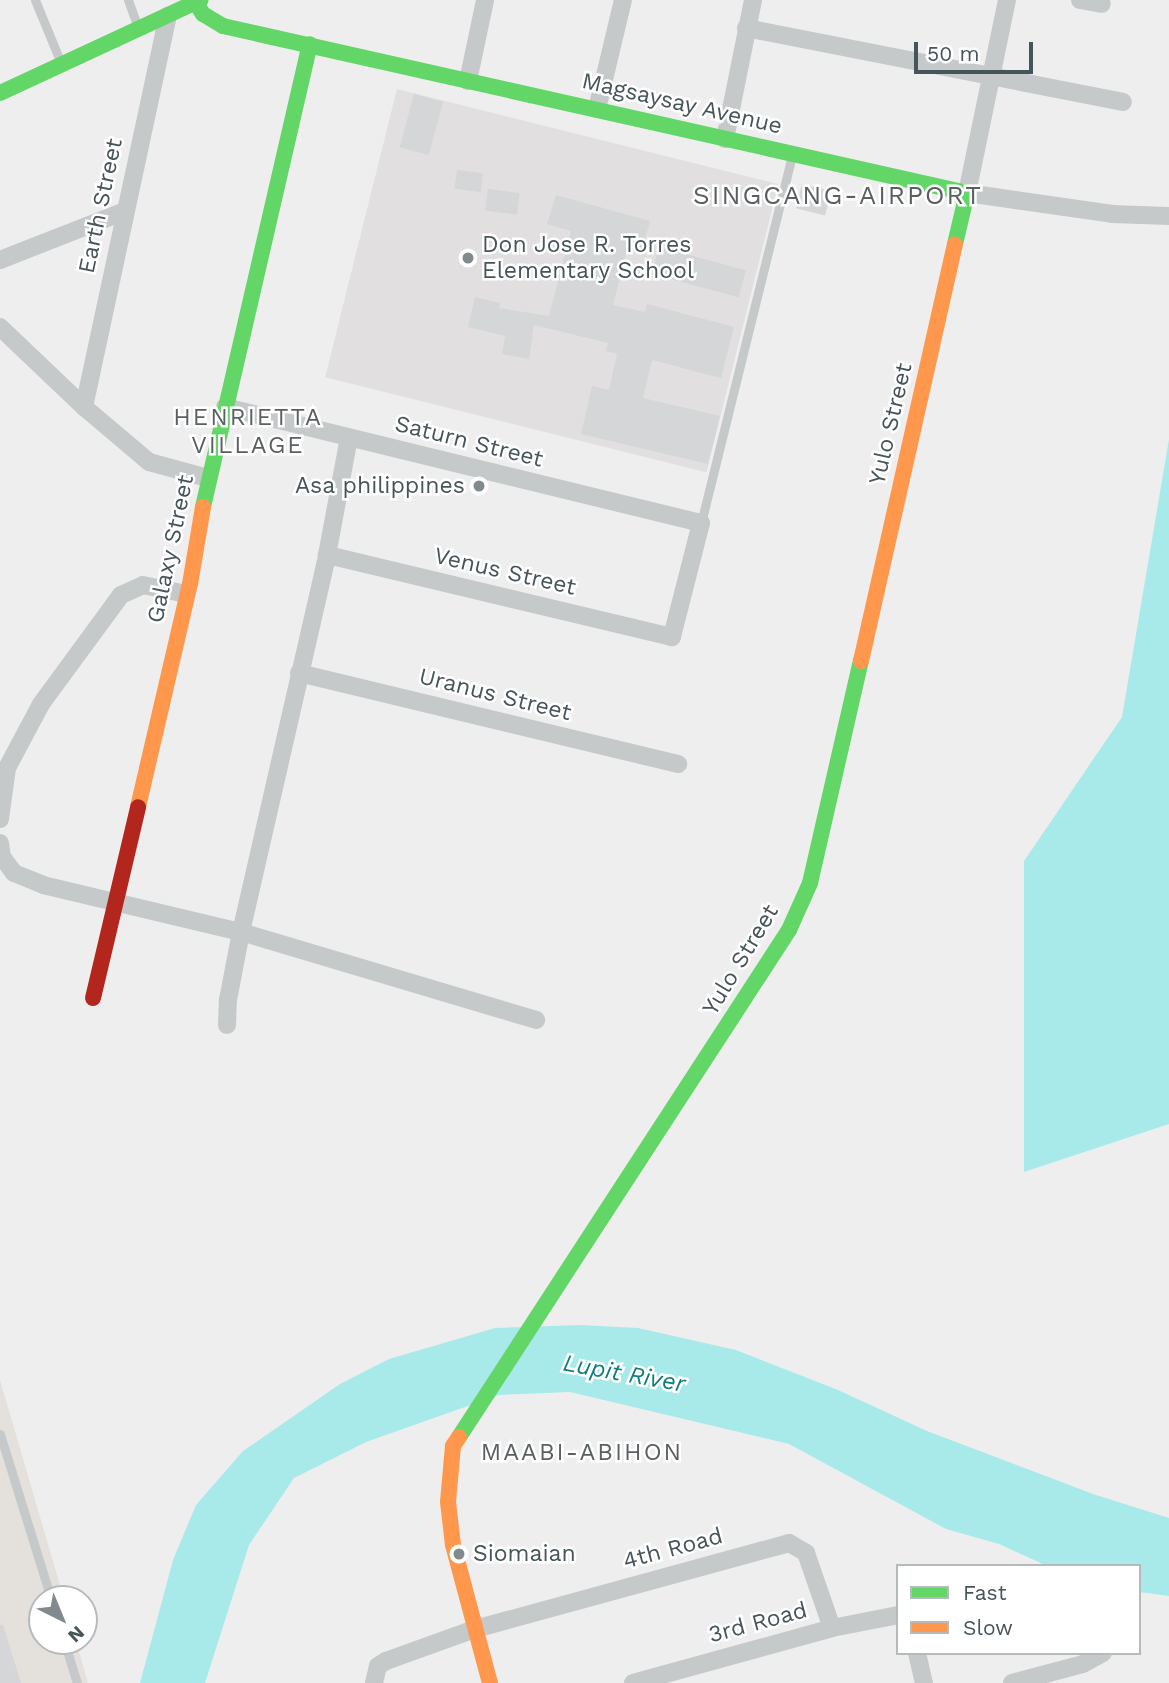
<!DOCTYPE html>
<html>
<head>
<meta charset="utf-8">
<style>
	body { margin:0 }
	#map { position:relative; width:1169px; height:1683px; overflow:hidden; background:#efeeee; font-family:"Work Sans",sans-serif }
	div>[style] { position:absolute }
	.commercial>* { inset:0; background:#e4e0dc }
	.education>* { inset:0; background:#e1dfe0; transform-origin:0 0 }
	.water>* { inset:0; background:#a8eaea }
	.building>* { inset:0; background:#d5d6d7; transform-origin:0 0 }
	.lane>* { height:9px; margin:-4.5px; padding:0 4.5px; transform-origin:4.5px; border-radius:4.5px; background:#c6c9ca }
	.street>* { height:18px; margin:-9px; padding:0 9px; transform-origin:9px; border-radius:9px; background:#c6c9ca }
	.fast>* { height:16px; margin:-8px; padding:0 8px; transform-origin:8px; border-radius:8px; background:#63d668 }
	.slow>* { height:16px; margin:-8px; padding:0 8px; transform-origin:8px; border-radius:8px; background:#ff974d }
	.jam>* { height:16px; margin:-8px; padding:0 8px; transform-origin:8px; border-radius:8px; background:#b3261e }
	.dots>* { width:19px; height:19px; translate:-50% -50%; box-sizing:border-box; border:4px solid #fff; border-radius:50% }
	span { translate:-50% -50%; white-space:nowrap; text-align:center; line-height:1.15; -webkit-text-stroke:5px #fff; paint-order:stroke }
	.street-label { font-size:23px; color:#46555a }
	.poi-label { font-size:23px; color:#46555a }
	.left { translate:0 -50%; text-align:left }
	.right { translate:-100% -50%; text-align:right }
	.neighbourhood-label { font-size:24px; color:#5a5f62; letter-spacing:2px }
	.water-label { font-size:24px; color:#107e7f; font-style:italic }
	.quarter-label { font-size:26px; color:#5a5f62; letter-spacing:2px }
	.legend { position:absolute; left:896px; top:1564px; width:245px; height:91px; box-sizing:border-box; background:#fff; border:2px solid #b5bbbd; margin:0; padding:9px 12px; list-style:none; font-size:21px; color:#46555a }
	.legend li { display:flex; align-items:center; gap:14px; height:35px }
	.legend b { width:35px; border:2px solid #b5bbbd }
	.north { position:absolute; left:28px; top:1585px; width:70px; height:70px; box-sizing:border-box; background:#fff; border:2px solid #b5bbbd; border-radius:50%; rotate:137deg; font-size:19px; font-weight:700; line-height:28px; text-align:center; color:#46555a }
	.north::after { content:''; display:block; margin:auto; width:24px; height:32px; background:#818b8e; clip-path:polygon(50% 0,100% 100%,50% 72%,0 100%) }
	.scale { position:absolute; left:914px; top:42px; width:119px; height:32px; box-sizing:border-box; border:4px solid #46555a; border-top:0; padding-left:9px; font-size:21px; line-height:24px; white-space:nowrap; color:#46555a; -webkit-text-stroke:5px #fff; paint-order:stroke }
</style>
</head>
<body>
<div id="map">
	<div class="commercial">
		<div style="clip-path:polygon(0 1380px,64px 1599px,42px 1599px,42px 1641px,76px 1641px,88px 1683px,0 1683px)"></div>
	</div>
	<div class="education">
		<div style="left:397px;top:89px;width:393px;height:297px;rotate:14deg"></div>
	</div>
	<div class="water">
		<div style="clip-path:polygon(1169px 439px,1169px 1124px,1024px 1172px,1024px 861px,1122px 717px)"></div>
		<div style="clip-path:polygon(580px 1325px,638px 1328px,736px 1350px,838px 1390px,927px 1431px,1093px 1494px,1169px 1518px,1169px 1596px,1139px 1592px,1139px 1566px,1047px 1566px,999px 1544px,946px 1529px,789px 1444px,570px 1392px,499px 1395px,366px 1442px,294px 1478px,249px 1545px,205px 1683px,140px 1683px,173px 1560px,196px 1505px,243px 1451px,340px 1384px,389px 1359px,495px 1328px)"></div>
	</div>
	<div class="building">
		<div style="left:414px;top:94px;width:30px;height:55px;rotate:15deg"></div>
		<div style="left:457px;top:170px;width:26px;height:19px;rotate:7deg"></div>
		<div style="left:802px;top:184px;width:30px;height:25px;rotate:14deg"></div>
		<div style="left:488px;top:189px;width:32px;height:22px;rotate:7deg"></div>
		<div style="clip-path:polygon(556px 195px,650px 221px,642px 251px,628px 247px,613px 305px,645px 312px,647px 304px,734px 327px,721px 378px,652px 360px,643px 398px,720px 416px,708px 464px,581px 434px,592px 386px,609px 390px,617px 354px,606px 351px,608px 343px,534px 325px,529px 359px,502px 354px,505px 336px,468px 327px,475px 297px,500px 303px,499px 308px,549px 316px,571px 231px,547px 224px)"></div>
		<div style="left:659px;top:247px;width:90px;height:28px;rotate:15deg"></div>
		<div style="clip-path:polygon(0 1625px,3px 1625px,21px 1683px,0 1683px)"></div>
	</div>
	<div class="lane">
		<div style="left:35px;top:0;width:68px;rotate:67.6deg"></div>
		<div style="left:128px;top:0;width:29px;rotate:70deg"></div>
		<div style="left:701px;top:523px;width:379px;rotate:-76.1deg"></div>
		<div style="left:0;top:1434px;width:173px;rotate:72.8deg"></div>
		<div style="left:64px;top:1641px;width:44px;rotate:72.8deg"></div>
	</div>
	<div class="street">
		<div style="left:1007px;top:0;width:197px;rotate:101.7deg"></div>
		<div style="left:967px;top:193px;width:147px;rotate:8.2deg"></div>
		<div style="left:1112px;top:214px;width:57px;rotate:2deg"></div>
		<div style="left:1080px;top:0;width:22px;rotate:10deg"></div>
		<div style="left:746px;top:28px;width:384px;rotate:11.1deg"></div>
		<div style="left:468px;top:81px;width:83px;rotate:-78.1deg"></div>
		<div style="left:597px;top:109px;width:112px;rotate:-76.6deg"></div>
		<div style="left:725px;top:139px;width:142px;rotate:-78.6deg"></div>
		<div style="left:0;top:260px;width:134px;rotate:-21.4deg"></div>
		<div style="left:0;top:327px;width:116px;rotate:43.6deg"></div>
		<div style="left:84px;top:407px;width:85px;rotate:40.2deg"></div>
		<div style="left:149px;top:462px;width:61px;rotate:15.2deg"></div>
		<div style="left:84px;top:407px;width:400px;rotate:-77.9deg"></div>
		<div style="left:225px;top:407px;width:490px;rotate:13.7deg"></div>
		<div style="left:701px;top:523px;width:118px;rotate:104.3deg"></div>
		<div style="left:672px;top:637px;width:355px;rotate:-166.6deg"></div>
		<div style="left:299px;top:673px;width:390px;rotate:13.5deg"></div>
		<div style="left:0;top:819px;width:51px;rotate:-82.2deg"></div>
		<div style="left:7px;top:768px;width:72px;rotate:-62deg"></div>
		<div style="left:41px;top:704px;width:135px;rotate:-53.7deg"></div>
		<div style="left:121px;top:595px;width:24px;rotate:-24deg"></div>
		<div style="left:143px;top:585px;width:44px;rotate:11.8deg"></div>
		<div style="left:0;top:843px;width:14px;rotate:82deg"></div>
		<div style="left:2px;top:857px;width:20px;rotate:53deg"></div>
		<div style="left:14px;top:873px;width:31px;rotate:22deg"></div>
		<div style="left:43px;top:885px;width:204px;rotate:13.4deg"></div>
		<div style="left:241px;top:932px;width:308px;rotate:16.6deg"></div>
		<div style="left:227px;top:1025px;width:25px;rotate:-88deg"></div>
		<div style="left:228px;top:1000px;width:69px;rotate:-79.2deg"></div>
		<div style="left:241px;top:932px;width:387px;rotate:-77.1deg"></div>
		<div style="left:327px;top:555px;width:119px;rotate:-79.4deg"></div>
		<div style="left:917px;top:1653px;width:31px;rotate:77deg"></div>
		<div style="left:374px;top:1683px;width:17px;rotate:-77deg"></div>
		<div style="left:378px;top:1666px;width:9px;rotate:-32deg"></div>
		<div style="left:386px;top:1661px;width:95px;rotate:-19.8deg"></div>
		<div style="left:475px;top:1629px;width:326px;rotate:-15.3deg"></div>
		<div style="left:789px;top:1543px;width:20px;rotate:30deg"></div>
		<div style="left:806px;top:1553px;width:79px;rotate:70.9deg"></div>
		<div style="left:633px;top:1683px;width:206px;rotate:-15.4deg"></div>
		<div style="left:832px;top:1628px;width:67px;rotate:-11.1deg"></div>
		<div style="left:1012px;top:1683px;width:73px;rotate:-15deg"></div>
		<div style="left:1083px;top:1664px;width:23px;rotate:-29deg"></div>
	</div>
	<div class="fast">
		<div style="left:196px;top:3px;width:13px;rotate:58deg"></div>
		<div style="left:203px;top:14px;width:23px;rotate:31deg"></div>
		<div style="left:223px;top:26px;width:763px;rotate:12.65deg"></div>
		<div style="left:967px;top:193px;width:52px;rotate:103.2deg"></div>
		<div style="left:0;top:93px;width:221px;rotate:-24.9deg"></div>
		<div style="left:203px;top:507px;width:475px;rotate:-77deg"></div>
		<div style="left:459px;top:1437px;width:605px;rotate:-56.94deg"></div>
		<div style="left:789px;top:930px;width:51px;rotate:-65.9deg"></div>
		<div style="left:810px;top:883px;width:228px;rotate:-77.1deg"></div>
	</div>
	<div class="slow">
		<div style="left:861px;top:661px;width:427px;rotate:-77.3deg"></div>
		<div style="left:138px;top:807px;width:229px;rotate:-76.9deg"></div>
		<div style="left:190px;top:584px;width:78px;rotate:-80.4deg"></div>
		<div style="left:459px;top:1437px;width:11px;rotate:124deg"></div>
		<div style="left:453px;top:1446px;width:56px;rotate:95.1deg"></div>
		<div style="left:448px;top:1502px;width:43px;rotate:83.4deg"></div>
		<div style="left:453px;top:1545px;width:143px;rotate:75deg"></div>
	</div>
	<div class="jam">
		<div style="left:93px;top:998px;width:196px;rotate:-76.7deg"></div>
	</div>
	<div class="dots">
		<div style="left:468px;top:258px;background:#818b8e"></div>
		<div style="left:479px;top:486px;background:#818b8e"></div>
		<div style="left:459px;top:1554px;background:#818b8e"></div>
	</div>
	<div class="street-label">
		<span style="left:682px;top:104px;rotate:13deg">Magsaysay Avenue</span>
		<span style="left:101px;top:206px;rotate:-78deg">Earth Street</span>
		<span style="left:891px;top:424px;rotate:-77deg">Yulo Street</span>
		<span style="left:469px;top:442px;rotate:14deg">Saturn Street</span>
		<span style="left:171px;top:549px;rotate:-78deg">Galaxy Street</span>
		<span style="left:505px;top:572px;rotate:13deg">Venus Street</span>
		<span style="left:495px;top:695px;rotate:14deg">Uranus Street</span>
		<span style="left:741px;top:960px;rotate:-59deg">Yulo Street</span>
		<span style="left:673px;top:1549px;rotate:-15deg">4th Road</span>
		<span style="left:758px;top:1623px;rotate:-15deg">3rd Road</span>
	</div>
	<div class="poi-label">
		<span class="left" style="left:482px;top:258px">Don Jose R. Torres<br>Elementary School</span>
		<span class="right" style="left:465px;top:486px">Asa philippines</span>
		<span class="left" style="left:473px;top:1554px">Siomaian</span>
	</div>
	<div class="neighbourhood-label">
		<span style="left:248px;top:432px">HENRIETTA<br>VILLAGE</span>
		<span style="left:582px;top:1453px">MAABI-ABIHON</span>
	</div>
	<div class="water-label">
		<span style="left:624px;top:1374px;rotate:10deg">Lupit River</span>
	</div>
	<div class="quarter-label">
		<span style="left:838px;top:196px">SINGCANG-AIRPORT</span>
	</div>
	<ul class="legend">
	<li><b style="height:9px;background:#63d668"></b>Fast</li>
	<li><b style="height:9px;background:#ff974d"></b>Slow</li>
	</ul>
	<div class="north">N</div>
	<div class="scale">50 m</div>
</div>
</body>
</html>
